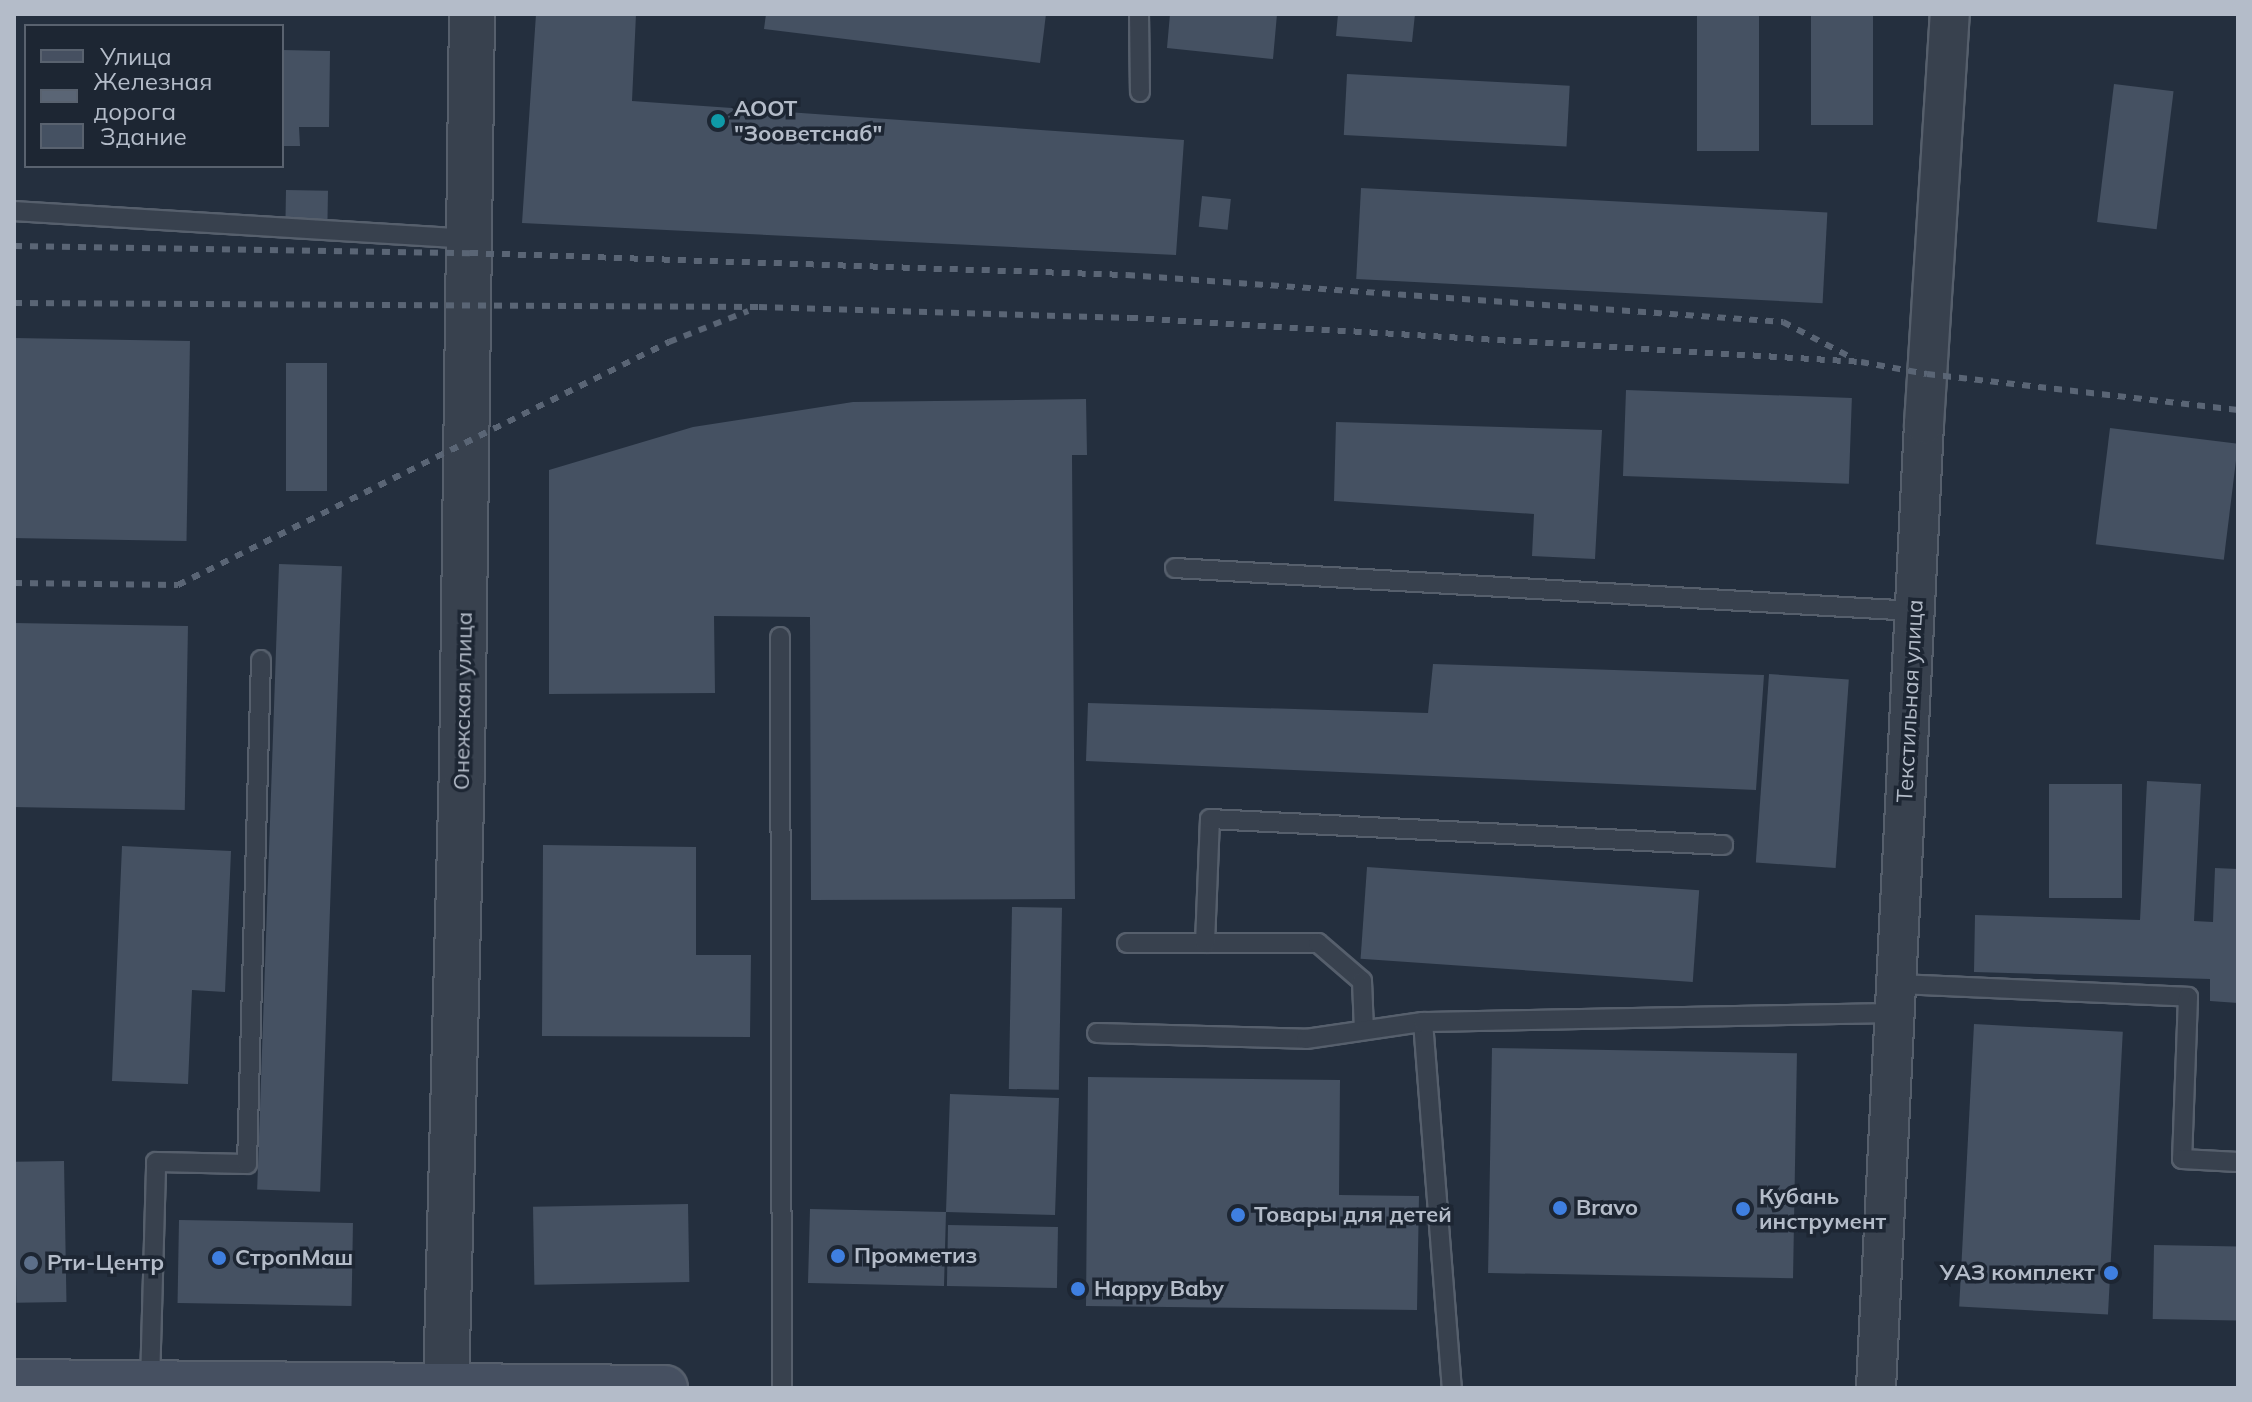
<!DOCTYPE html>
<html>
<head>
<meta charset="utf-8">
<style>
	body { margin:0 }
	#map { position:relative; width:2252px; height:1402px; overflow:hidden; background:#242f3e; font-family:Mulish,sans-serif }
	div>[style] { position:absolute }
	.building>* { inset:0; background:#455162; transform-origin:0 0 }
	.roads { filter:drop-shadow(2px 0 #565f6c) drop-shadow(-2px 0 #565f6c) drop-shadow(0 2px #565f6c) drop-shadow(0 -2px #565f6c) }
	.service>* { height:18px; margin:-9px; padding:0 9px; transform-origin:9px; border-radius:9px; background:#38414e }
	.minor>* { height:38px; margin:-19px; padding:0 19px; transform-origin:19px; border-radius:19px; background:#38414e }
	.tertiary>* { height:44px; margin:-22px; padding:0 22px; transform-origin:22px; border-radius:22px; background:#38414e }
	.secondary>* { height:44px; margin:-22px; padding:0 22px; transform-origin:22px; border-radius:22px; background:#465061 }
	.rail>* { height:6px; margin-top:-3px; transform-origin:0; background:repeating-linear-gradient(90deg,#5a6575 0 8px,transparent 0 16px) }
	.dots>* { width:22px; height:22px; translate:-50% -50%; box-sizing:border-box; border:4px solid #1d2633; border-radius:50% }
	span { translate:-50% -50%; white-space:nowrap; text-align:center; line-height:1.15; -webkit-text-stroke:7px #1d2633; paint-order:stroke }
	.poi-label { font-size:22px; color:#b4bcc9; font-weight:700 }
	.left { translate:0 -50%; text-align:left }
	.right { translate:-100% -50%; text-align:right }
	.street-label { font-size:22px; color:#b4bcc9 }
	.frame { position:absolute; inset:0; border:16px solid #b4bcc9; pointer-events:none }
	.legend { position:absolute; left:24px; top:24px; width:260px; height:144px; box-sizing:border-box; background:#1d2633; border:2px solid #59626f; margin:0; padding:10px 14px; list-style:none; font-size:24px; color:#b4bcc9 }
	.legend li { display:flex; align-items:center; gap:16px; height:40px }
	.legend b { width:40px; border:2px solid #59626f }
</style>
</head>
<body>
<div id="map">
	<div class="building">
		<div style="clip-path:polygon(536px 14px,636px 14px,632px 101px,1184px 140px,1176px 255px,522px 223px)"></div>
		<div style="clip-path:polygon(766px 14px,1046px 14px,1040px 63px,764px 29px)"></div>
		<div style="clip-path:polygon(1170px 14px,1277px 14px,1273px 59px,1167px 48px)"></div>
		<div style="clip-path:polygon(1338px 14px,1415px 14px,1412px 42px,1336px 36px)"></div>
		<div style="left:1697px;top:14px;width:62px;height:137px"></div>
		<div style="left:1811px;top:14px;width:62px;height:111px"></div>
		<div style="clip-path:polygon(282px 50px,330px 51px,329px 127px,299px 127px,300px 146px,282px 146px)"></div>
		<div style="left:1347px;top:74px;width:223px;height:61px;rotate:3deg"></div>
		<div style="left:2114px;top:84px;width:60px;height:139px;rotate:7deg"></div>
		<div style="left:1361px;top:188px;width:467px;height:91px;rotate:3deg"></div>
		<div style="left:286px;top:190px;width:42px;height:33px;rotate:1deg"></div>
		<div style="left:1202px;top:196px;width:29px;height:31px;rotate:6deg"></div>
		<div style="left:14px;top:338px;width:176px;height:200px;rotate:1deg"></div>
		<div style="left:286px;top:363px;width:41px;height:128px"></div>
		<div style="left:1626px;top:390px;width:226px;height:86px;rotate:2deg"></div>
		<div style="clip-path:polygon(1086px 399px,1087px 455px,1072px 455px,1075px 899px,811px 900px,810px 617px,714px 616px,715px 693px,549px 694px,549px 470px,693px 427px,853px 402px)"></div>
		<div style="clip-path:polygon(1336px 422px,1602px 430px,1595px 559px,1532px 556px,1534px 514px,1334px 501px)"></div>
		<div style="left:2110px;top:428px;width:129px;height:117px;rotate:7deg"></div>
		<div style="left:279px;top:564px;width:63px;height:626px;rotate:2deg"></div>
		<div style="left:14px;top:623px;width:174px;height:184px;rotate:1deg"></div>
		<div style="clip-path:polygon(1433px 664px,1764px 675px,1756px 790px,1086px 761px,1088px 703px,1428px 713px)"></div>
		<div style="left:1769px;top:674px;width:80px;height:189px;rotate:4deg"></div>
		<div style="clip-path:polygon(2147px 781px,2201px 784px,2194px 921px,2213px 922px,2215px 868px,2238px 869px,2238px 1003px,2210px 1001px,2210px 979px,1974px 972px,1975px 915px,2140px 920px)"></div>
		<div style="left:2049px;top:784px;width:73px;height:114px"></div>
		<div style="clip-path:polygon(543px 845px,696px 847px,696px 955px,751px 955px,750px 1037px,542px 1036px)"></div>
		<div style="clip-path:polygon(122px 846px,231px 851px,225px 992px,192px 990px,188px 1084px,112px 1081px)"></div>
		<div style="left:1367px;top:867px;width:333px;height:92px;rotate:4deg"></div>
		<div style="left:1012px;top:907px;width:50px;height:182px;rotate:1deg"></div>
		<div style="left:1974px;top:1024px;width:149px;height:283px;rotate:3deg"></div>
		<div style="left:1492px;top:1048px;width:305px;height:225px;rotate:1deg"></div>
		<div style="clip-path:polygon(1088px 1077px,1340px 1080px,1339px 1195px,1419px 1196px,1417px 1310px,1086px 1306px)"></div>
		<div style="clip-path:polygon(950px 1094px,1059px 1098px,1055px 1215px,946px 1212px,944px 1286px,808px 1283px,810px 1209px,946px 1212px)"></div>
		<div style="left:64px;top:1161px;width:141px;height:50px;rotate:89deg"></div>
		<div style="left:688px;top:1204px;width:78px;height:155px;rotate:89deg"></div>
		<div style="left:179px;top:1220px;width:174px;height:83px;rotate:1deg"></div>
		<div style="left:948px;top:1225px;width:110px;height:61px;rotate:1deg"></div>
		<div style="left:2154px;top:1245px;width:84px;height:74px;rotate:1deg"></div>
	</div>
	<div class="roads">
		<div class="service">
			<div style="left:1139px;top:14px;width:78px;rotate:89.3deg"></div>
			<div style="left:14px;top:211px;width:457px;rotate:3.5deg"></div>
			<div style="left:1175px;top:568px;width:741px;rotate:3.33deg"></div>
			<div style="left:780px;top:637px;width:751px;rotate:89.85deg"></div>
			<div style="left:1127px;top:943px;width:191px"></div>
			<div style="left:1318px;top:943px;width:58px;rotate:40.8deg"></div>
			<div style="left:1362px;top:981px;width:49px;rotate:87.7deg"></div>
			<div style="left:1205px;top:943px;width:124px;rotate:-87.7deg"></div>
			<div style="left:1210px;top:819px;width:514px;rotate:2.9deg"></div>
			<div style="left:1896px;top:984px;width:292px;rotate:2.5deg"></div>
			<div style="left:2188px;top:997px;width:162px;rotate:92.1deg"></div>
			<div style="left:2182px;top:1159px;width:56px;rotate:3.1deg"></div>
			<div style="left:1423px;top:1022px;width:367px;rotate:85.5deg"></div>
			<div style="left:1097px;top:1033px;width:209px;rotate:1.6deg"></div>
			<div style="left:1306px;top:1039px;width:118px;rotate:-8.3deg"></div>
			<div style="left:1423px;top:1022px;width:471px;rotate:-1.1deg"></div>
			<div style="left:150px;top:1383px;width:221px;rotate:-88.4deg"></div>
			<div style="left:156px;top:1162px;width:91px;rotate:1.3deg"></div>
			<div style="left:247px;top:1164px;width:504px;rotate:-88.41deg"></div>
		</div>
		<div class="minor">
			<div style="left:1876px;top:1388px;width:965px;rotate:-87.15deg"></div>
			<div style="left:1924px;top:424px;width:411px;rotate:-86.4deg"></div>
		</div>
		<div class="tertiary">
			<div style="left:446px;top:1388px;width:622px;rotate:-88.53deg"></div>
			<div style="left:462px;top:766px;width:752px;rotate:-89.24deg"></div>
		</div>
		<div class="secondary">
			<div style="left:14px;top:1382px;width:651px;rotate:0.53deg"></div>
		</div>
	</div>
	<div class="rail">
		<div style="left:14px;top:246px;width:456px;rotate:0.9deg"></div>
		<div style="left:470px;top:253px;width:657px;rotate:1.92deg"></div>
		<div style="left:1127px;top:275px;width:658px;rotate:4.1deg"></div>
		<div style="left:1783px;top:322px;width:80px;rotate:27.5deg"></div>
		<div style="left:14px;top:303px;width:745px;rotate:0.31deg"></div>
		<div style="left:759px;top:307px;width:371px;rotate:1.7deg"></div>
		<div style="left:1130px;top:318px;width:732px;rotate:3.44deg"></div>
		<div style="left:1861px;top:362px;width:67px;rotate:10.3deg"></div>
		<div style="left:1927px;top:374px;width:313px;rotate:6.6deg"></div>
		<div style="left:14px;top:583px;width:164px;rotate:0.7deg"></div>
		<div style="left:178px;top:585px;width:548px;rotate:-26.33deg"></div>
		<div style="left:669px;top:342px;width:85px;rotate:-21.4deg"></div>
	</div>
	<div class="dots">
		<div style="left:718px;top:121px;background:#0f9aa8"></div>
		<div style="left:1560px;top:1208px;background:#3f7fe0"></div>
		<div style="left:1743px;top:1209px;background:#3f7fe0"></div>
		<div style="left:1238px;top:1215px;background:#3f7fe0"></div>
		<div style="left:838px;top:1256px;background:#3f7fe0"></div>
		<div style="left:219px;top:1258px;background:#3f7fe0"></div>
		<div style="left:31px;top:1263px;background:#5c6f8a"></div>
		<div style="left:2111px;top:1273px;background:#3f7fe0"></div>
		<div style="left:1078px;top:1289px;background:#3f7fe0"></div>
	</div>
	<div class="poi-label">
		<span class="left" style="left:734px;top:121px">АООТ<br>"Зооветснаб"</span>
		<span class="left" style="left:1759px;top:1209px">Кубань<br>инструмент</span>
		<span class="left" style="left:1576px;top:1208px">Bravo</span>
		<span class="left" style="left:1254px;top:1215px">Товары для детей</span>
		<span class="left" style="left:854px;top:1256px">Промметиз</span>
		<span class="left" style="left:235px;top:1258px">СтропМаш</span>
		<span class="left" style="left:47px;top:1263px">Рти-Центр</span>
		<span class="right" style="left:2095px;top:1273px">УАЗ комплект</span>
		<span class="left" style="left:1094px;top:1289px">Happy Baby</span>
	</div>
	<div class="street-label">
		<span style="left:463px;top:701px;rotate:-89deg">Онежская улица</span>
		<span style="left:1910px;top:701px;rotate:-87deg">Текстильная улица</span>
	</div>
	<div class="frame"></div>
	<ul class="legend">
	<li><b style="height:10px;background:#465061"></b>Улица</li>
	<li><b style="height:10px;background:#5a6575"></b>Железная дорога</li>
	<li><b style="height:22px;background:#455162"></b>Здание</li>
	</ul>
</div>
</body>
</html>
